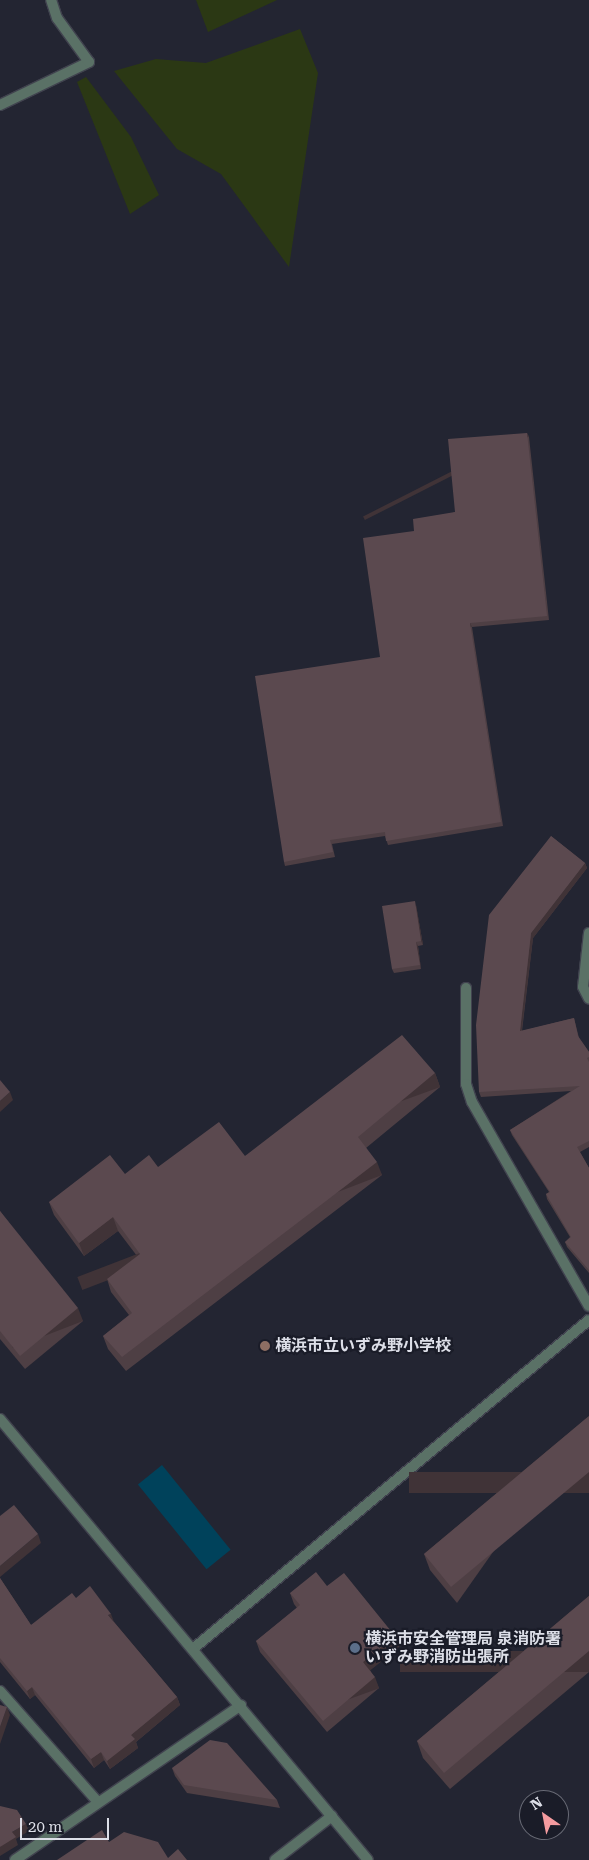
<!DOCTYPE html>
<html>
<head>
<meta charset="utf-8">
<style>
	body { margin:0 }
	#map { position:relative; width:589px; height:1860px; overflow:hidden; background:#232532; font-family:"Roboto Serif","Noto Sans JP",serif }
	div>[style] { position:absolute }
	.green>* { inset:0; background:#2b3814 }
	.water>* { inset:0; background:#00425b; transform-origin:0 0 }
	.roads { filter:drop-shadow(1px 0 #41434f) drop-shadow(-1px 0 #41434f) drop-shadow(0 1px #41434f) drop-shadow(0 -1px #41434f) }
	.minor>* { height:10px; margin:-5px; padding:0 5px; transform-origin:5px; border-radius:5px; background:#5a7166 }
	.tertiary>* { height:10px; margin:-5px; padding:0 5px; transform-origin:5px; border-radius:5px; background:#5a7166 }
	.wall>* { inset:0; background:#4e3f44 }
	.shaded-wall>* { inset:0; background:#403337; transform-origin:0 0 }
	.building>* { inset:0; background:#5b494f }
	.dots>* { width:14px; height:14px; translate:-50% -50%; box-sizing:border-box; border:2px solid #1a1c28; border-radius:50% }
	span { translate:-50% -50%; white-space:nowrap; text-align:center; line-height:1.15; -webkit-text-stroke:4.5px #1a1c28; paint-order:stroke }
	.poi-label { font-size:16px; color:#dddfe8; font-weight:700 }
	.left { translate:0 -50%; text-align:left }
	.north { position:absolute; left:519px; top:1790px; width:50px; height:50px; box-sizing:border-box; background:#1a1c28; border:1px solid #686a75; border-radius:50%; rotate:327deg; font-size:14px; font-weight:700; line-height:20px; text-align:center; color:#dddfe8 }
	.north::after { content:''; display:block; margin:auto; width:18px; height:22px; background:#f49b9f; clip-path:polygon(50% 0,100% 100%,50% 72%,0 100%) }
	.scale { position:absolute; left:20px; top:1818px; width:89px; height:22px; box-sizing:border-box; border:2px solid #dddfe8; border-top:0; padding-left:6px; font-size:15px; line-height:18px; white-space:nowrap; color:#dddfe8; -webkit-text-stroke:4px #1a1c28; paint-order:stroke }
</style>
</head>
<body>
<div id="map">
	<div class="green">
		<div style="clip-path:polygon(196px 0,277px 0,208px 32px)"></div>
		<div style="clip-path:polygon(300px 29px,318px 73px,289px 267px,221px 174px,177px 149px,114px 71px,156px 59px,206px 63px)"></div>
		<div style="clip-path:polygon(86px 77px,131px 137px,159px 195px,130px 214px,77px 82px)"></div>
	</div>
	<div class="water">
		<div style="left:162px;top:1465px;width:109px;height:31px;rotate:51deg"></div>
	</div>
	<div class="roads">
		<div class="minor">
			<div style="left:0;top:105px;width:99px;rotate:-25.8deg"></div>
			<div style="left:89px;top:62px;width:54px;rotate:-126deg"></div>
			<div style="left:57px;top:18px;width:19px;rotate:-108deg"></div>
			<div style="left:589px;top:933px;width:54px;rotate:96.3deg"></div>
			<div style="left:583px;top:987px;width:13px;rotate:63deg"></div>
			<div style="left:466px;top:988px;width:96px;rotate:90deg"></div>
			<div style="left:466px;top:1084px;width:19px;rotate:72deg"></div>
			<div style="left:472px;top:1102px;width:235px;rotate:60.2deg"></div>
			<div style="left:194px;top:1648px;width:513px;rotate:-39.71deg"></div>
			<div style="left:0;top:1691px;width:148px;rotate:48.6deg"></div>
			<div style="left:15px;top:1860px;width:274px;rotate:-34.4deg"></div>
			<div style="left:275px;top:1860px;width:72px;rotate:-37.7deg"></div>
		</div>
		<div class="tertiary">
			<div style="left:0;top:1419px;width:574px;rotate:50.16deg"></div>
		</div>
	</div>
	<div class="wall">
		<div style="clip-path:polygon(527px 433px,529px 437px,549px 620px,472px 627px,503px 826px,388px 845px,385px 836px,332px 844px,335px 857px,285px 866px,284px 862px,380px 657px,414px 531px,455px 512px)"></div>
		<div style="clip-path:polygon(551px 836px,585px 863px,587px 868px,533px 938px,522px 1031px,574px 1018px,579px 1038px,589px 1052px,589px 1147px,580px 1152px,589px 1168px,589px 1273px,567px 1247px,565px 1242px,570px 1237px,547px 1199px,546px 1194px,549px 1192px,512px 1135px,510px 1130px,571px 1091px,481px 1097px,479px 1092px)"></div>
		<div style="clip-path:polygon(416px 905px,423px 945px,418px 946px,421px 969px,394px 973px,392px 969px)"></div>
		<div style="clip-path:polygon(435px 1073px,440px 1087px,366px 1148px,382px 1175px,126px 1371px,108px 1349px,103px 1336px,129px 1315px,111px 1292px,107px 1279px,137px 1256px,118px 1231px,84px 1256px,54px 1215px,49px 1202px,125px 1174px,158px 1167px,245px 1156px)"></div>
		<div style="clip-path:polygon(0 1211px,83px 1321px,25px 1369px,0 1339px)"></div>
		<div style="clip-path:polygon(589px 1416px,457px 1603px,430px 1570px,424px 1554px)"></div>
		<div style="clip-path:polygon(0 1578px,31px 1625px,76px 1598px,114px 1622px,177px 1697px,180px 1705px,136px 1742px,138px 1748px,110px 1769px,104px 1760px,94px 1768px,35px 1695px,30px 1699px,0 1662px)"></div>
		<div style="clip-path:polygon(327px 1586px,399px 1647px,370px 1670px,379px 1688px,327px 1732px,260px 1652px,256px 1641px,297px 1608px,294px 1604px,290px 1593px)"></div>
		<div style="clip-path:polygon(589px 1596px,589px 1672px,450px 1789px,423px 1758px,417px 1741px)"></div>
		<div style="clip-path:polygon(172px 1768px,277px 1800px,280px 1808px,187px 1793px,175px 1776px)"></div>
	</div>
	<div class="shaded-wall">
		<div style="left:527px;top:433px;width:4px;height:184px;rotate:63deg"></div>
		<div style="left:470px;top:623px;width:4px;height:201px;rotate:63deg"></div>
		<div style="clip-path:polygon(585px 863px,587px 868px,533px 938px,521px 1036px,520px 1031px,531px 933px)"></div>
		<div style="clip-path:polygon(415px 901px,416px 905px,423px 945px,421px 941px)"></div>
		<div style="clip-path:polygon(416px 942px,418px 946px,421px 969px,420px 965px)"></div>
		<div style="left:435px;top:1073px;width:15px;height:100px;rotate:70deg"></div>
		<div style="clip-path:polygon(10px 1092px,13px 1100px,0 1112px,0 1101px)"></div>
		<div style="left:377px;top:1162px;width:14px;height:321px;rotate:69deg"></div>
		<div style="clip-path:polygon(113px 1217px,118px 1231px,84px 1256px,79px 1243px)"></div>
		<div style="left:78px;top:1308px;width:14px;height:75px;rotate:69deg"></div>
		<div style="left:589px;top:1472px;width:21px;height:180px;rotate:90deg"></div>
		<div style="clip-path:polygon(38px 1534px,41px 1543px,0 1577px,0 1566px)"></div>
		<div style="clip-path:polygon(111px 1614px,114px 1622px,108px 1615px)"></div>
		<div style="clip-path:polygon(395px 1636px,399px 1647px,367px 1673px,363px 1662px)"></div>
		<div style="left:589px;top:1651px;width:21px;height:189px;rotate:90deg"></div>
		<div style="left:375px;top:1677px;width:12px;height:68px;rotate:70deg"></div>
		<div style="clip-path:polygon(32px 1687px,35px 1695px,30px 1699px,27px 1691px)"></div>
		<div style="clip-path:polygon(177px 1697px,180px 1705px,136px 1742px,138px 1748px,110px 1769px,107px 1761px,131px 1735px)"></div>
		<div style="clip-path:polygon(7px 1707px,10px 1715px,0 1744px,0 1727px)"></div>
		<div style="clip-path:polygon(101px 1752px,104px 1760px,94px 1768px,91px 1759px)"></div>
		<div style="clip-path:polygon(26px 1824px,29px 1831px,16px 1839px,18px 1845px,0 1856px,0 1847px,12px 1832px)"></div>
	</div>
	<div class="building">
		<div style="clip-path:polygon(527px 433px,547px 616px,470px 623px,501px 822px,386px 841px,385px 832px,330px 840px,333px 852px,284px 862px,255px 676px,380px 657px,363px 538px,414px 531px,413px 519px,455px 512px,448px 439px)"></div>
		<div style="clip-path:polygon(551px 836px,585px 863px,531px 933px,520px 1031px,574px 1018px,578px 1036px,589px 1052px,589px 1057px,587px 1058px,589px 1062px,589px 1141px,577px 1147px,589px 1168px,589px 1270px,565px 1242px,571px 1237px,546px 1194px,550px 1192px,510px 1130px,580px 1086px,479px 1092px,476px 1025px,489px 915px)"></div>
		<div style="clip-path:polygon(415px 901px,421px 941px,416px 942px,420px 965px,392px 969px,382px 906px)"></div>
		<div style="clip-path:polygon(402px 1035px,435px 1073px,358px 1137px,377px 1162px,122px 1357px,103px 1336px,132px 1313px,107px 1279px,140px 1254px,113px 1217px,79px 1243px,49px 1202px,110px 1155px,125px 1174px,149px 1155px,158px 1167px,219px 1122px,245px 1156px)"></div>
		<div style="clip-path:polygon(0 1080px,10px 1092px,0 1101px)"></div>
		<div style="clip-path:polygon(0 1211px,78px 1308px,20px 1356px,0 1331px)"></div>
		<div style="clip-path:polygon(589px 1416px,589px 1472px,451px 1587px,424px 1554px)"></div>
		<div style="clip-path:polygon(14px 1505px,38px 1534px,0 1566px,0 1516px)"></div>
		<div style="clip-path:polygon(316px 1572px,327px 1586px,344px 1573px,395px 1636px,363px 1662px,375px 1677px,323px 1721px,256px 1641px,300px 1605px,290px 1593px)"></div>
		<div style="clip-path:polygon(0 1578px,31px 1625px,72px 1593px,76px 1598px,90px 1586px,111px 1614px,108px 1615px,177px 1697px,131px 1735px,135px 1739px,107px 1761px,101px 1752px,91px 1759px,32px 1687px,27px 1691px,0 1658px)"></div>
		<div style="clip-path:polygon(589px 1596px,589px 1651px,444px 1773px,417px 1741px)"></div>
		<div style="clip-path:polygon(0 1705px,7px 1707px,0 1727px)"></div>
		<div style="clip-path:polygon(210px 1740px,227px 1743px,277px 1800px,184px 1785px,172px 1768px)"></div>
		<div style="clip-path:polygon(0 1806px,17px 1810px,26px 1824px,12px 1832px,16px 1837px,0 1847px)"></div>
		<div style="clip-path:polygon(102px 1830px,109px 1842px,124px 1832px,158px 1842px,168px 1858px,178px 1849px,187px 1860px,57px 1860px)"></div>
	</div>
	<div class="dots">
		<div style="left:265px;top:1346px;background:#8d6e63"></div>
		<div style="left:355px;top:1648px;background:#5c6f8a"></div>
	</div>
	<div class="poi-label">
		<span class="left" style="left:275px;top:1346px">横浜市立いずみ野小学校</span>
		<span class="left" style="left:365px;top:1648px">横浜市安全管理局 泉消防署<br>いずみ野消防出張所</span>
	</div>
	<div class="north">N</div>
	<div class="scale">20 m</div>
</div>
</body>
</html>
